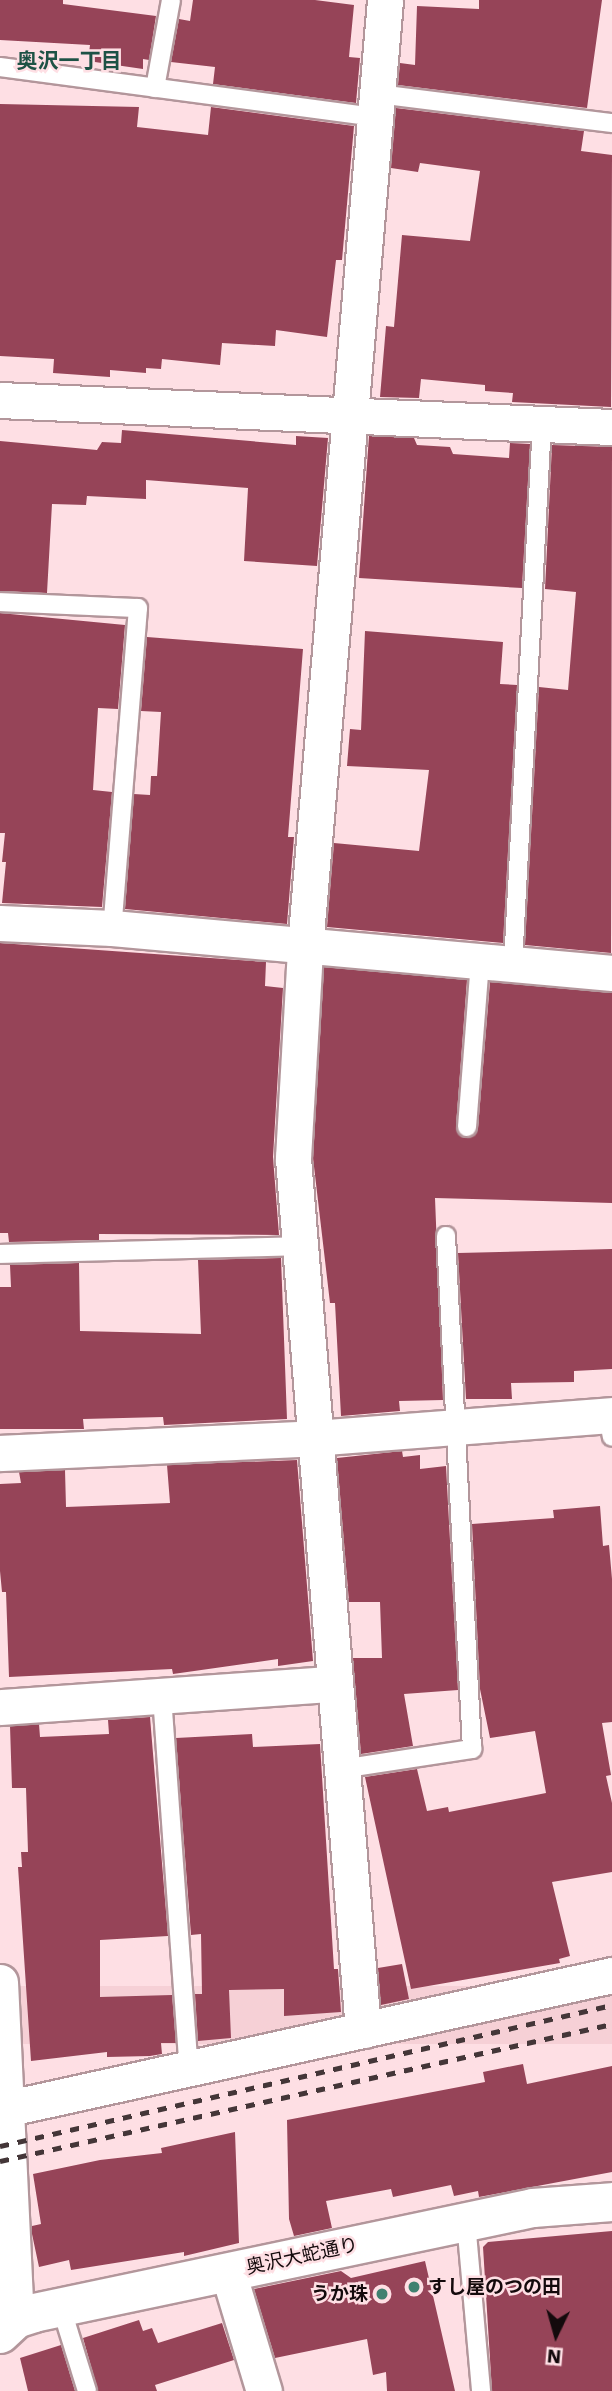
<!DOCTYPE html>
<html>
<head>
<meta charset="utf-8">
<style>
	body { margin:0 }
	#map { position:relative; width:612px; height:2391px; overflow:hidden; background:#fedfe4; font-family:"Work Sans","Noto Sans JP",sans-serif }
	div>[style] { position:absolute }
	.built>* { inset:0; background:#f6d0d6; transform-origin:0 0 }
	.building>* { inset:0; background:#964458 }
	.roads { filter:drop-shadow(2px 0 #b3969b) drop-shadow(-2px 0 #b3969b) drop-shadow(0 2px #b3969b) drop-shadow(0 -2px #b3969b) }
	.lane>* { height:18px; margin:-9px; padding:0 9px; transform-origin:9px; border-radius:9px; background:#fff }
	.street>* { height:35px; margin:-17.5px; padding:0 17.5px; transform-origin:17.5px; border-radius:17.5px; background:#fff }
	.secondary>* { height:38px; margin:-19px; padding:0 19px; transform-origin:19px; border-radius:19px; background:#fff }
	.rail>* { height:5px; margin-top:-2.5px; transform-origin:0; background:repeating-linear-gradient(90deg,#443638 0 9px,transparent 0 18px) }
	.dots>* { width:19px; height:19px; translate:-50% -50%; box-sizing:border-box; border:4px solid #fedfe4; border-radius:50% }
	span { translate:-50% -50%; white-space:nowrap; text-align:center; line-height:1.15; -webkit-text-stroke:5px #fedfe4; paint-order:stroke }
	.street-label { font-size:19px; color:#140a0c }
	.poi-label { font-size:19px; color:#140a0c; font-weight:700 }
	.left { translate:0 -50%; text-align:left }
	.right { translate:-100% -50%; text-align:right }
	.neighbourhood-label { font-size:21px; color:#1d5245; font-weight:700 }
	.north { position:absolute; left:521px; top:2300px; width:70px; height:70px; -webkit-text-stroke:5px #fedfe4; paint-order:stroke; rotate:185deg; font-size:19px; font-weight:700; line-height:28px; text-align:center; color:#140a0c }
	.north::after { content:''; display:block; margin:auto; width:24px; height:32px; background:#140a0c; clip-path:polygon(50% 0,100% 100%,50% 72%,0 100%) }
</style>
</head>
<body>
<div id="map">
	<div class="built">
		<div style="left:612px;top:1986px;width:58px;height:627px;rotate:90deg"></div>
	</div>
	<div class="building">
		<div style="clip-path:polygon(0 0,63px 0,63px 4px,156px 16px,149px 60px,143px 59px,143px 69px,88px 61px,90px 45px,0 40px)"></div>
		<div style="clip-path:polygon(193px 0,315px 0,354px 5px,349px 57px,360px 58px,356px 103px,213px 84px,215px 67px,171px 62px,179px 19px,190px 21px)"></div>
		<div style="clip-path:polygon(479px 0,602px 0,587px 108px,398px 85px,400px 63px,415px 65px,417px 6px,479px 9px)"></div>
		<div style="clip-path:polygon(0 104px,139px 107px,137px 127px,208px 135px,211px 107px,354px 126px,342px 260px,336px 260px,327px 337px,276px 330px,275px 346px,222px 343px,220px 365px,162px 359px,161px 369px,146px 368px,146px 373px,110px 370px,110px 377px,53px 373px,54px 359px,0 356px)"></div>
		<div style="clip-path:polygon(396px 108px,584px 131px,581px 151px,612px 155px,611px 407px,512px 402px,513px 393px,485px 391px,485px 385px,421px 379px,419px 398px,380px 397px,386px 326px,394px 327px,402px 235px,470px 241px,480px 171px,420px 163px,418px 172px,391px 168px)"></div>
		<div style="clip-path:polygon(122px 430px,296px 445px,296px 436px,328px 438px,317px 566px,244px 561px,248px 488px,146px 480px,146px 499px,87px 496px,86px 505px,52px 504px,47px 593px,0 591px,0 441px,97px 450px,102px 442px,121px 443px)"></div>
		<div style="clip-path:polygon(369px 436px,414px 438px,417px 445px,450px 447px,453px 454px,509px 458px,510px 443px,530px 444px,522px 588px,359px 578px)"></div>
		<div style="clip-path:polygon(552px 445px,612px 447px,611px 953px,525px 945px,539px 687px,568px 690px,576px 592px,545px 589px)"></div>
		<div style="clip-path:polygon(0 613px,125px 625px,118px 709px,98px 708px,93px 790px,112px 792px,102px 907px,2px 903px,6px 862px,2px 862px,5px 833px,0 833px)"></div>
		<div style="clip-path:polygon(365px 631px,503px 642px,500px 684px,517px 685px,503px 943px,327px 927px,334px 843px,419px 851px,429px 770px,347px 766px,350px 729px,361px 730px)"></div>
		<div style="clip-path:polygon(147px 637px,303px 649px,288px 837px,294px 837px,287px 924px,125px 909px,134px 794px,150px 795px,151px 776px,157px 776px,161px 712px,141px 711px)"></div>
		<div style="clip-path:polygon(0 943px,266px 962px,265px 986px,283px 988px,273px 1157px,279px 1235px,99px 1234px,99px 1240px,9px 1242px,8px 1233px,0 1233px)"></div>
		<div style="clip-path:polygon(324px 967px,467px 980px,456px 1126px,465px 1138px,478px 1128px,490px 982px,612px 993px,612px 1203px,435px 1198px,443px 1400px,399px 1401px,400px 1411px,341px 1416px,335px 1303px,330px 1303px,313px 1158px)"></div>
		<div style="clip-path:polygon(612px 1249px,612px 1369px,574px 1371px,574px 1382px,511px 1383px,512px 1399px,466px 1399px,458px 1253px)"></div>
		<div style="clip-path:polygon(281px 1258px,287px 1419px,164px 1425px,163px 1417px,83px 1419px,84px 1429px,0 1429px,0 1287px,11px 1287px,10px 1265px,79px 1263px,80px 1331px,201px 1334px,198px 1260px)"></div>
		<div style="clip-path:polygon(402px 1451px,403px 1457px,420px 1455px,420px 1469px,446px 1466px,458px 1690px,404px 1694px,413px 1746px,361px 1754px,353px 1658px,382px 1658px,380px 1602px,349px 1602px,337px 1458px)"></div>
		<div style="clip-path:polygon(297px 1460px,313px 1661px,278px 1666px,278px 1659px,173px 1674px,172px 1669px,9px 1677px,6px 1592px,2px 1592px,0 1571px,0 1484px,21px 1483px,19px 1472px,65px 1470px,66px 1507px,170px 1503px,167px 1465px)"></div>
		<div style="clip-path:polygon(600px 1506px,603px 1546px,609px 1545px,612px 1579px,612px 1722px,602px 1723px,611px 1775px,606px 1776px,612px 1803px,612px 1872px,552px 1882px,570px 1956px,559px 1959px,560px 1963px,411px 1989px,365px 1777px,417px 1769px,427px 1811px,448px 1807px,449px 1812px,546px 1793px,535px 1731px,490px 1738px,480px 1689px,472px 1524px,554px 1518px,553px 1510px)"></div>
		<div style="clip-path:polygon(150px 1717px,168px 1936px,100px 1940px,100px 1997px,172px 1995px,176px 2043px,161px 2043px,162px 2054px,150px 2056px,107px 2057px,107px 2052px,31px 2061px,18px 1867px,22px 1867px,21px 1852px,28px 1852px,26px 1788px,12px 1788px,10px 1726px,39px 1724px,40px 1737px,109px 1734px,108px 1720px)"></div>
		<div style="clip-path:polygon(252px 1734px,253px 1747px,320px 1744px,334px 1969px,338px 1969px,341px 2012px,284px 2016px,284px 1989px,229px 1990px,231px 2038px,198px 2041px,195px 1994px,202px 1994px,201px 1934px,191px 1935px,176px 1738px)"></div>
		<div style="clip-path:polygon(402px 1964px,409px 1999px,381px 2005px,378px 1968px)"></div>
		<div style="clip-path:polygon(523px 2064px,527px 2084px,612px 2066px,612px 2172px,479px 2197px,478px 2191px,454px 2196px,451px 2185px,393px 2197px,391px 2189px,326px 2201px,332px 2228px,294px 2236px,289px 2219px,287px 2120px,485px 2082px,483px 2072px)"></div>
		<div style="clip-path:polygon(235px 2132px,239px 2243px,184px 2256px,184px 2252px,71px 2270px,69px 2260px,39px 2267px,32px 2234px,32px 2226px,41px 2224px,33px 2174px,100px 2160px,162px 2153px,161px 2148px)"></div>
		<div style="clip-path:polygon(612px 2231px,612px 2391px,492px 2391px,483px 2247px,488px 2242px)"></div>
		<div style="clip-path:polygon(425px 2261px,455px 2391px,387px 2391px,386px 2372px,373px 2375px,367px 2339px,275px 2358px,254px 2289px,341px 2271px,351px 2278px)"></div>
		<div style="clip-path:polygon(139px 2320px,143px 2331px,152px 2328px,158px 2343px,222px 2323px,234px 2360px,155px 2385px,157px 2391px,98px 2391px,83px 2338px)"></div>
		<div style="clip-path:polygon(61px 2345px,75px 2391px,28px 2391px,20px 2358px)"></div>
	</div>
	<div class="roads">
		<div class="lane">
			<div style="left:0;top:67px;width:379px;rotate:7.6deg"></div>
			<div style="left:155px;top:88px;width:89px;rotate:-79.7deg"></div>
			<div style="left:378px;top:94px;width:236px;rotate:7.1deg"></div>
			<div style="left:0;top:602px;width:138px;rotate:2.5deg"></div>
			<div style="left:138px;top:608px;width:321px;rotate:94.6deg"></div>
			<div style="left:513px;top:964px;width:541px;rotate:-86.93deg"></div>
			<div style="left:467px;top:1127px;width:166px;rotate:-85.5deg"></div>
			<div style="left:0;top:1254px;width:297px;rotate:-1.5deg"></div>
			<div style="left:608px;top:1415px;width:22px;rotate:80deg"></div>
			<div style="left:162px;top:1696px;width:374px;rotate:85.9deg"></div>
			<div style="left:341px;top:1769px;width:133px;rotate:-8.7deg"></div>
			<div style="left:472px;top:1749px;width:514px;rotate:-92.9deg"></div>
			<div style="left:466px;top:2222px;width:170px;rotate:84.9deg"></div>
			<div style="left:61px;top:2307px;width:88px;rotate:72.8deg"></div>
		</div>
		<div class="street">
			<div style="left:0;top:400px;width:613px;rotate:2.53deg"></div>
			<div style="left:0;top:923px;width:112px;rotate:2.6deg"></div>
			<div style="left:112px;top:928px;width:502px;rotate:5.14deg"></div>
			<div style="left:0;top:1453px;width:313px;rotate:-2.7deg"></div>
			<div style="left:313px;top:1438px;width:300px;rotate:-4.4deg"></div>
			<div style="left:0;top:1707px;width:334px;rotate:-4deg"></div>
			<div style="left:0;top:1982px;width:337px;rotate:87.3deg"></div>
			<div style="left:363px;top:2030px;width:875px;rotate:-94.59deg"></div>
			<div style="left:293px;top:1158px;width:211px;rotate:-86.7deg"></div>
			<div style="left:305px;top:947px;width:950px;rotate:-85.17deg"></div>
			<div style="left:0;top:2110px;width:627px;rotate:-12.44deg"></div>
			<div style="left:228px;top:2272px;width:124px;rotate:73.2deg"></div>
		</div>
		<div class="secondary">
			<div style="left:0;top:2334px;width:22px;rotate:-43deg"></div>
			<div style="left:16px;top:2319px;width:19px;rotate:-18deg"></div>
			<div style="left:34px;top:2313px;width:510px;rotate:-11.88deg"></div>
			<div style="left:533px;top:2208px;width:79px;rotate:-4.3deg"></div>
		</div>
	</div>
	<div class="rail">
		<div style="left:0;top:2146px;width:628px;rotate:-12.97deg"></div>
		<div style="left:0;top:2161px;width:627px;rotate:-12.62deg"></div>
	</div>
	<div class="dots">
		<div style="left:414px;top:2287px;background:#408170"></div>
		<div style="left:382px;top:2294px;background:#408170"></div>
	</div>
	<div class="street-label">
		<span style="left:302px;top:2256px;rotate:-12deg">奥沢大蛇通り</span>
	</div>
	<div class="poi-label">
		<span class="left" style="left:428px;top:2287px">すし屋のつの田</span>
		<span class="right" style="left:368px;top:2294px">うか珠</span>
	</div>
	<div class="neighbourhood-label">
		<span style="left:69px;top:61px">奥沢一丁目</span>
	</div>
	<div class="north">N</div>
</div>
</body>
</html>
